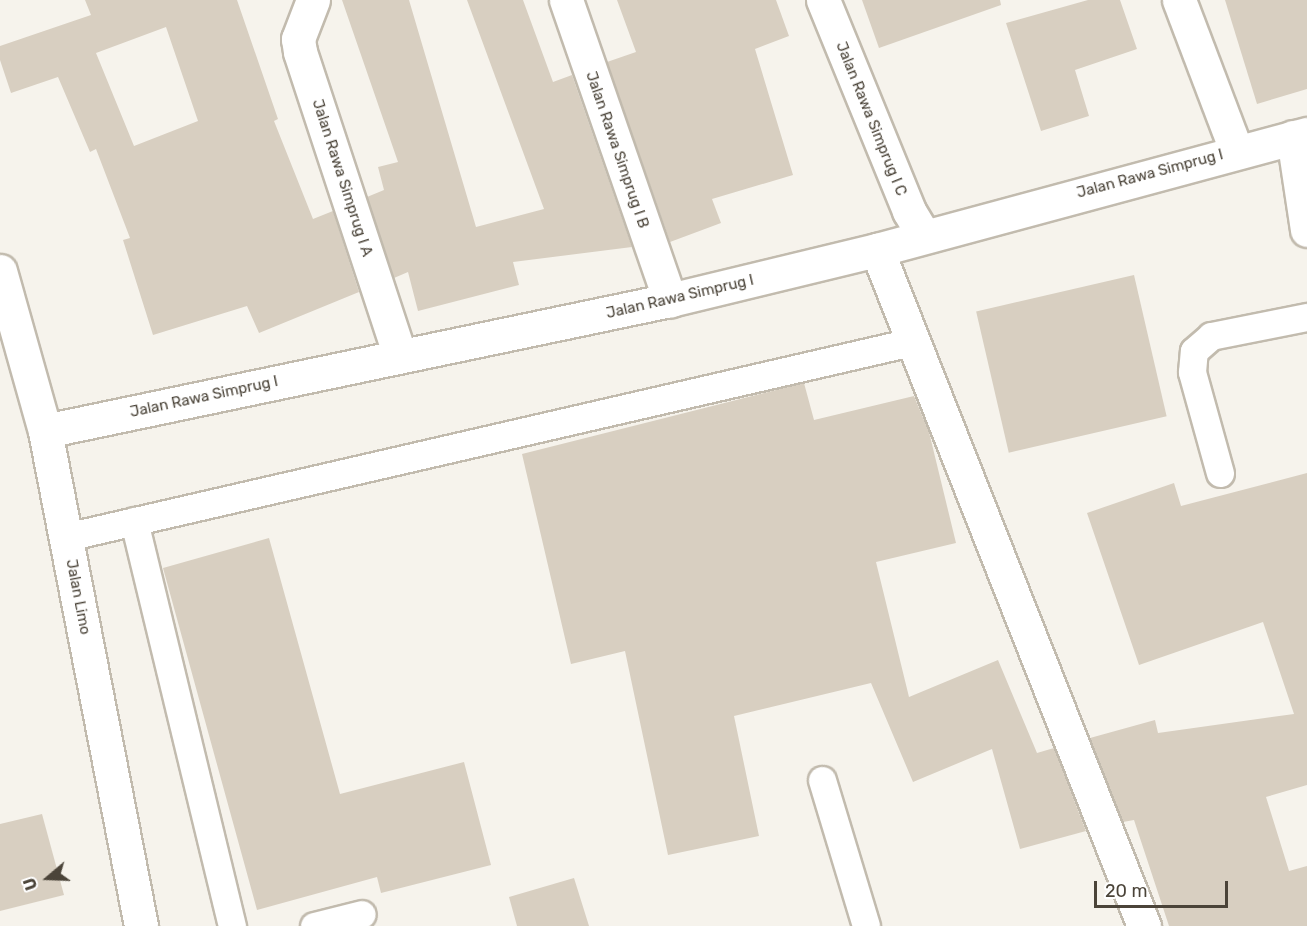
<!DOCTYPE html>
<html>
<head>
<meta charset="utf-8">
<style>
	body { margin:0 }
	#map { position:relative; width:1307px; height:926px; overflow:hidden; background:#f6f3ec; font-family:Rubik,sans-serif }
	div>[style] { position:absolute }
	.building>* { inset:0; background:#d8cfc1; transform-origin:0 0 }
	.roads { filter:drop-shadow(2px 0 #c2bbae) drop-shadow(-2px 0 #c2bbae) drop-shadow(0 2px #c2bbae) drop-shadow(0 -2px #c2bbae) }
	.service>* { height:27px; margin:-13.5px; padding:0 13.5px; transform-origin:13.5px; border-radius:13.5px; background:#fff }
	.minor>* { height:33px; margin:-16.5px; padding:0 16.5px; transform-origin:16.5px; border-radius:16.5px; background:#fff }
	.tertiary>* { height:33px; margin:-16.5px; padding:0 16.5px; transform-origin:16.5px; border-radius:16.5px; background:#fff }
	span { translate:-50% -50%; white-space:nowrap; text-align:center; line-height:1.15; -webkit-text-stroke:5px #fff; paint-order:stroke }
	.street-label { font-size:15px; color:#4b4439 }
	.north { position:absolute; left:18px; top:848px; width:60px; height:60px; -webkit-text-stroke:4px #fff; paint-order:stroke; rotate:251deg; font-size:16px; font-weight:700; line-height:24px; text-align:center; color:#4b4439 }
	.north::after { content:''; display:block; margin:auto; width:21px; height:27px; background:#4b4439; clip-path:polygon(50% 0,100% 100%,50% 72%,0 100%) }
	.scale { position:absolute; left:1094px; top:881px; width:134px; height:27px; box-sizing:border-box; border:3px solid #4b4439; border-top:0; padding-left:8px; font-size:18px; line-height:21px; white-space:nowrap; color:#4b4439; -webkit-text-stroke:4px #fff; paint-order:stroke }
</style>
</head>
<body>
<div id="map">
	<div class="building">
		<div style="clip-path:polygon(evenodd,85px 0,237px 0,278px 119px,274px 121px,313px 219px,333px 211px,359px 292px,259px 333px,247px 306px,153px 335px,123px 240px,130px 238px,96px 149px,90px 152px,58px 77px,11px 93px,0 60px,0 46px,91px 15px,85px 0,166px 27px,198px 121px,134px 146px,96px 53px,166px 27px)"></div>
		<div style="clip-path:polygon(342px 0,409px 0,476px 227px,544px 209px,467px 0,523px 0,553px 82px,572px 75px,632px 247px,513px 262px,519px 285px,418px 311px,408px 272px,394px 278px,367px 197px,384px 190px,378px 167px,398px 162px)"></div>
		<div style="clip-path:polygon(617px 0,776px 0,789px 36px,755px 49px,793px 175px,712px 199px,721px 223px,670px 242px,607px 62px,636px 52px)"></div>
		<div style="clip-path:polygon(862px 0,1000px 0,1001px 5px,879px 48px)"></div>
		<div style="clip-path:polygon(1088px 0,1120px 0,1137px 49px,1075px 70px,1089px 116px,1041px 131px,1006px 23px)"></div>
		<div style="clip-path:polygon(1225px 0,1307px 0,1307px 89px,1257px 104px)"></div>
		<div style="left:1134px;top:275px;width:145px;height:162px;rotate:77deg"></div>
		<div style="clip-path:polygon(804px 383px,814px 420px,914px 396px,929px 432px,956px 543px,876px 562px,909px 697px,998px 660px,1037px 753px,1054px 748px,1086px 831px,1020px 849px,992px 749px,913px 782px,871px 683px,734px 716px,759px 836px,668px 855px,625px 651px,571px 664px,522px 454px)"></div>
		<div style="clip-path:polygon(1307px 473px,1307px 785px,1266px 797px,1289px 871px,1307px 866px,1307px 926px,1169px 926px,1134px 820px,1123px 822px,1090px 738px,1155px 720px,1158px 733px,1294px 714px,1263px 622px,1139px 665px,1087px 513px,1174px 483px,1181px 506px)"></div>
		<div style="clip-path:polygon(269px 538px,340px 794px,464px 762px,491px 865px,381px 893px,377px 877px,257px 910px,163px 568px)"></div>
		<div style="clip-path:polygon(42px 814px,64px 895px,0 911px,0 824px)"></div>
		<div style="clip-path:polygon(574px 878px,589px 926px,517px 926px,509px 897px)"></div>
	</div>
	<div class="roads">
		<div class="service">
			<div style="left:1220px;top:473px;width:105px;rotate:-105.5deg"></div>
			<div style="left:1192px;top:372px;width:21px;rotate:-85deg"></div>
			<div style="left:1194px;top:351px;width:23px;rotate:-41deg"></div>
			<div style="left:1211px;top:336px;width:98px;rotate:-11.2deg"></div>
			<div style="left:134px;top:521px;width:417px;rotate:76.4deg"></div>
			<div style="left:66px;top:537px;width:867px;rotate:-12.99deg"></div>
			<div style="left:822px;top:780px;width:152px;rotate:73.2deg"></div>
			<div style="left:314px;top:926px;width:49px;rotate:-14deg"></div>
		</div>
		<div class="minor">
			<div style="left:313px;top:0;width:42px;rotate:111deg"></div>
			<div style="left:298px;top:39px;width:13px;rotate:81deg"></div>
			<div style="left:300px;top:52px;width:320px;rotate:71.8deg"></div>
			<div style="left:566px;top:0;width:318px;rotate:70.9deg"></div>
			<div style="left:823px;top:0;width:228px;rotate:67.8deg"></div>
			<div style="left:909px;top:211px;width:29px;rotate:59deg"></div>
			<div style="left:1179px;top:0;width:160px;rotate:69.2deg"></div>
			<div style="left:1293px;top:137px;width:94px;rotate:81.4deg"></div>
			<div style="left:877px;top:250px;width:727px;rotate:68.45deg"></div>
		</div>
		<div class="tertiary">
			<div style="left:0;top:271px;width:166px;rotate:74.3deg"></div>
			<div style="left:45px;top:431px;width:504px;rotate:79.02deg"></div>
			<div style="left:45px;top:431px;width:639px;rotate:-11.84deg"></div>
			<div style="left:670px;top:300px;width:213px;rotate:-13.6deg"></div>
			<div style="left:877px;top:250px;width:445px;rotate:-15.1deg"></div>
		</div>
	</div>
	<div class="street-label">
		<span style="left:871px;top:119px;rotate:68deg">Jalan Rawa Simprug I C</span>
		<span style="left:617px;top:150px;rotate:71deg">Jalan Rawa Simprug I B</span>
		<span style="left:1150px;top:174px;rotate:-15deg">Jalan Rawa Simprug I</span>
		<span style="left:342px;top:178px;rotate:72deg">Jalan Rawa Simprug I A</span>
		<span style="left:680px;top:297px;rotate:-13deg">Jalan Rawa Simprug I</span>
		<span style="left:204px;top:397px;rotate:-12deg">Jalan Rawa Simprug I</span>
		<span style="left:78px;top:597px;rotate:79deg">Jalan Limo</span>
	</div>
	<div class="north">U</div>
	<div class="scale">20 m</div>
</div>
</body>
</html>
